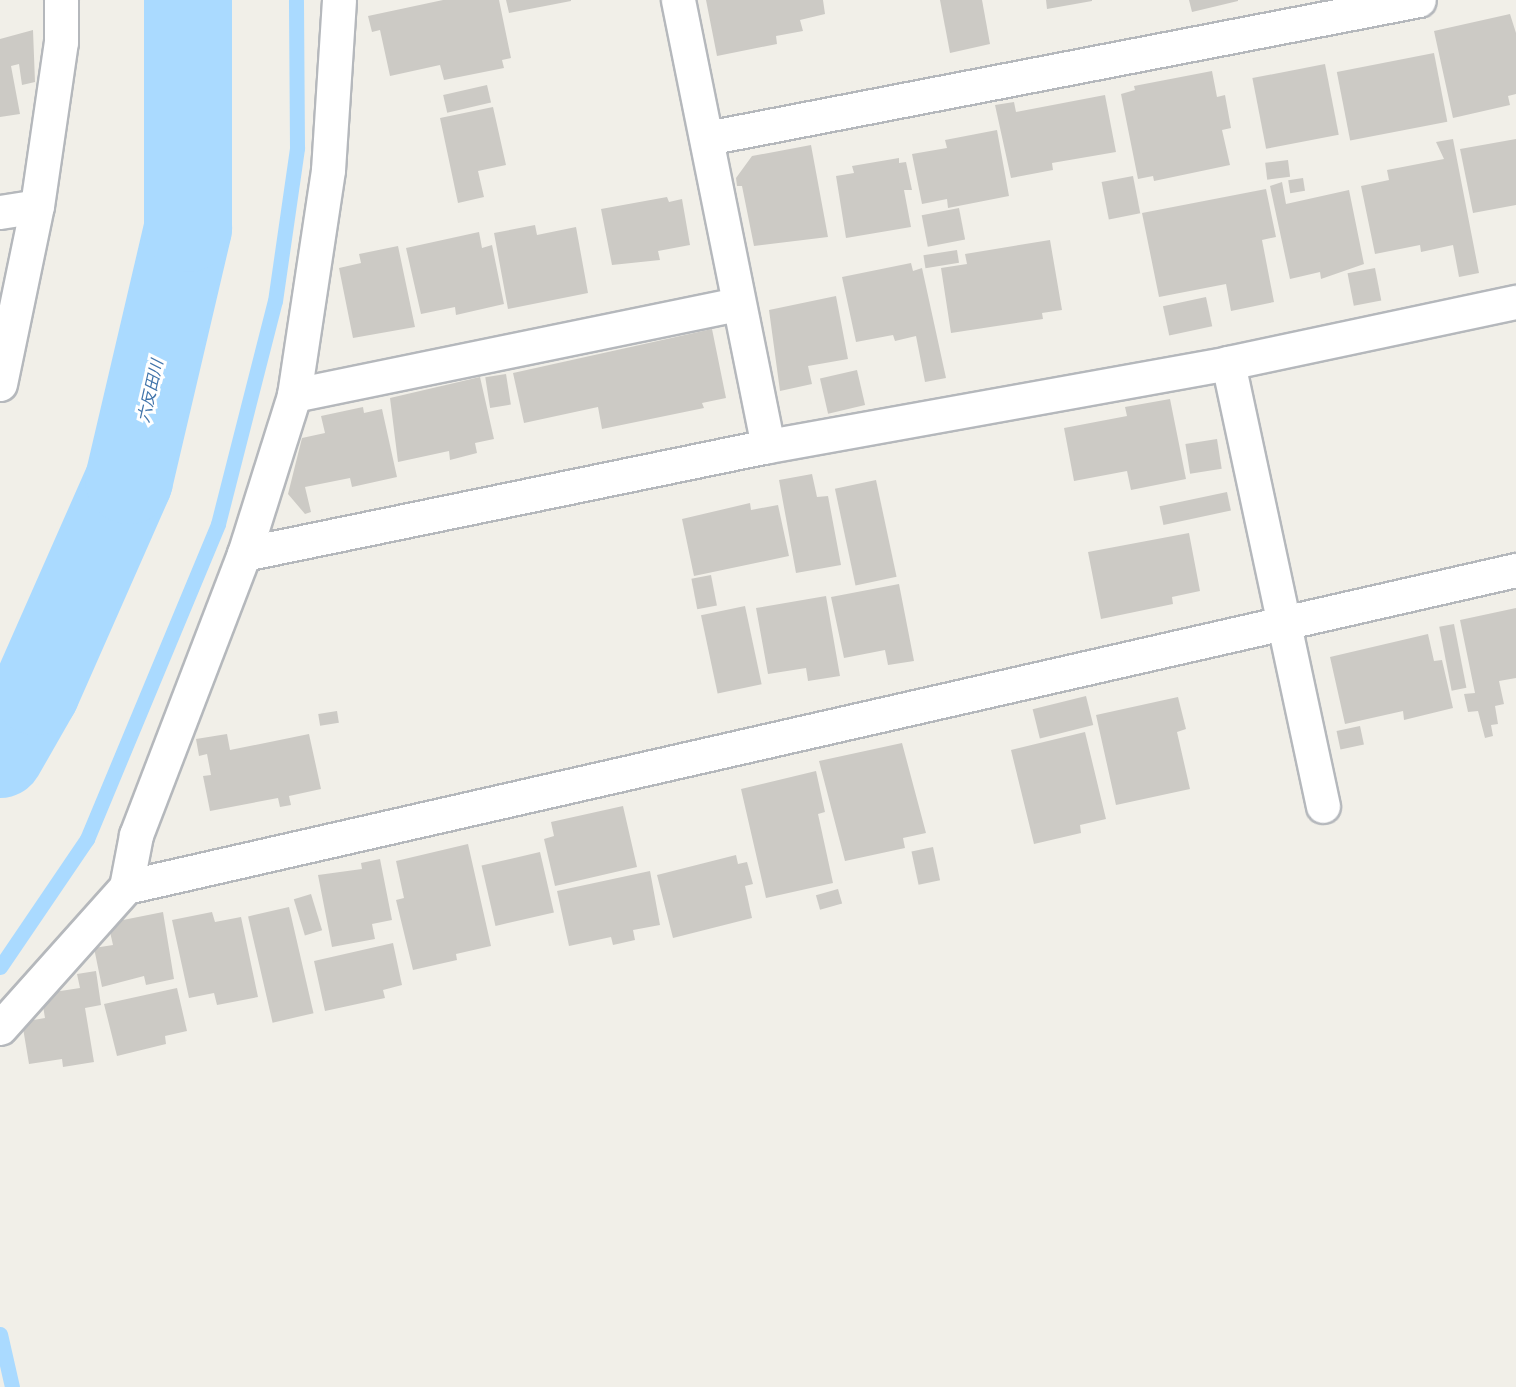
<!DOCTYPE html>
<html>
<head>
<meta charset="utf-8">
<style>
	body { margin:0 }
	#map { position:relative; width:1516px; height:1387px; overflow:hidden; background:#f1efe8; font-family:Ubuntu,"Noto Sans JP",sans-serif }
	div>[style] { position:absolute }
	.stream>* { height:15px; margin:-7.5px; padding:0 7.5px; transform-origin:7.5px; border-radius:7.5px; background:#aadaff }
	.river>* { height:88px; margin:-44px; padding:0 44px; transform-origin:44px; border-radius:44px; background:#aadaff }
	.building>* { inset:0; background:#cccac5; transform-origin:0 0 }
	.roads { filter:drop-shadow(2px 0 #b5b8bc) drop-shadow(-2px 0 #b5b8bc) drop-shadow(0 2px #b5b8bc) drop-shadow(0 -2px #b5b8bc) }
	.minor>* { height:33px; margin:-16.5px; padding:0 16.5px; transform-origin:16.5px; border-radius:16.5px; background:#fff }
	span { translate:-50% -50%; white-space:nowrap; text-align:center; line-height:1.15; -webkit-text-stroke:6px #fff; paint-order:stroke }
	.water-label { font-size:16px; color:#4174aa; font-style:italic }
</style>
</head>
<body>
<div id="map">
	<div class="stream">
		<div style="left:0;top:967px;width:155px;rotate:-55.8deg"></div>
		<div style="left:87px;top:839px;width:341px;rotate:-67.4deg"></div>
		<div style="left:218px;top:524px;width:230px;rotate:-75.7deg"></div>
		<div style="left:275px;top:301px;width:155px;rotate:-81.8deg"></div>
		<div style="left:297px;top:148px;width:148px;rotate:-90.4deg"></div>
		<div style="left:0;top:1334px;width:54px;rotate:77.2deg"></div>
	</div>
	<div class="river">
		<div style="left:0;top:754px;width:73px;rotate:-60.3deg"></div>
		<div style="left:36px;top:691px;width:231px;rotate:-66.2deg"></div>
		<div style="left:129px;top:480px;width:259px;rotate:-76.8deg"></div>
		<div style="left:188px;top:228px;width:228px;rotate:-90deg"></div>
	</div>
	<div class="building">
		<div style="clip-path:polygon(443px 0,499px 0,511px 58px,502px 60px,504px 68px,444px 80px,440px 65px,390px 76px,380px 30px,372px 32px,368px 16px)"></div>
		<div style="clip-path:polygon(506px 0,571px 0,571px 1px,509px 13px)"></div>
		<div style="clip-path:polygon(706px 0,823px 0,825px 14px,800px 20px,803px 31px,776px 36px,777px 44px,717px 56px)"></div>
		<div style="clip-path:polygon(940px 0,982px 0,990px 44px,950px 53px)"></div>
		<div style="clip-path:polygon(1046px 0,1092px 0,1092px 1px,1047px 9px)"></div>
		<div style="clip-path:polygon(1189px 0,1238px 0,1238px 1px,1192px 12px)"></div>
		<div style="clip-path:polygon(1510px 14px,1516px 33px,1516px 94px,1508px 96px,1510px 105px,1453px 118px,1434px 31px)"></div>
		<div style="clip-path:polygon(33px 30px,35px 82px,22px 85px,19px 64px,11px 66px,20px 114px,0 117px,0 39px)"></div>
		<div style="left:1434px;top:53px;width:70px;height:99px;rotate:79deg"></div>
		<div style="left:1325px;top:64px;width:72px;height:74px;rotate:79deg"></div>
		<div style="clip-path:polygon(1212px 71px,1217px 97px,1225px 95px,1231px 128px,1222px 130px,1230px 165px,1154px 181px,1153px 176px,1138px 179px,1121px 94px,1135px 90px,1134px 86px)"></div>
		<div style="left:487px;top:85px;width:18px;height:45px;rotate:77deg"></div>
		<div style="clip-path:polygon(1105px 95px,1116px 152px,1052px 163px,1053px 170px,1011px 178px,995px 105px,1014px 102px,1016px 112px)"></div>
		<div style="clip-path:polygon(493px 107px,506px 165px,478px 171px,484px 197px,458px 203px,440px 118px)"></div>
		<div style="clip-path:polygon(997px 130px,1009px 196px,948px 208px,947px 199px,922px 204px,912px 154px,947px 148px,945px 140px)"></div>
		<div style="clip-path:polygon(1453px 139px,1479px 273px,1459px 277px,1453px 245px,1421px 252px,1420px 245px,1375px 254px,1361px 186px,1389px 180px,1387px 170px,1444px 159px,1436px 142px)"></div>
		<div style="clip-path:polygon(1516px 139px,1516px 205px,1473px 213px,1460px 149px)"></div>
		<div style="clip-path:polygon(811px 145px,828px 237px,754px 246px,742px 186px,737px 186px,736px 178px,752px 156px)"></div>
		<div style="clip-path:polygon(899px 158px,899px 163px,906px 162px,912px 190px,904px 190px,911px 227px,846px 238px,836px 176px,854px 173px,852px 166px)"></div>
		<div style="left:1288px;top:160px;width:17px;height:23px;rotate:83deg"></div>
		<div style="left:1133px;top:176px;width:38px;height:32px;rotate:79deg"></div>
		<div style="left:1303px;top:178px;width:13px;height:15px;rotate:81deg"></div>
		<div style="clip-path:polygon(1282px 182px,1286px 204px,1349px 190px,1364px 264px,1321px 279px,1320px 272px,1290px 279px,1270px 186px)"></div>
		<div style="clip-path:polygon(1266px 189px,1276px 237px,1262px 240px,1274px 302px,1231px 311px,1226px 284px,1159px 297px,1142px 213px)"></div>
		<div style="clip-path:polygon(667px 197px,669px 202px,682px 199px,690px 245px,658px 251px,660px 260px,612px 265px,601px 209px)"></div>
		<div style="left:959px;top:208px;width:32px;height:38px;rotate:79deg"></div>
		<div style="clip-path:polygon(535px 225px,537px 235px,576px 227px,588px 293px,508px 309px,494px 233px)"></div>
		<div style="clip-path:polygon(479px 232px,482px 248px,492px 245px,504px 304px,456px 315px,455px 307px,421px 314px,406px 248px)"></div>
		<div style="clip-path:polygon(1050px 240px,1062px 310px,1042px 313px,1043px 319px,951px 333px,941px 268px,967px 264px,965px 254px)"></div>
		<div style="clip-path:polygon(398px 246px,415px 327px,353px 338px,339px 268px,361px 263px,359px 254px)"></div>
		<div style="left:957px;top:250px;width:13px;height:34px;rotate:81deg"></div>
		<div style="clip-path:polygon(911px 263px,913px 271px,922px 268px,946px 378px,925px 382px,916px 336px,895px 341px,893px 335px,856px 342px,842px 277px)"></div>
		<div style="left:1375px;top:268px;width:33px;height:28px;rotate:79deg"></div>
		<div style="clip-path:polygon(836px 296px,848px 359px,808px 366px,812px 384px,780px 391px,769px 310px)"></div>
		<div style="left:1206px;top:297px;width:30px;height:44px;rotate:78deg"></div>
		<div style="clip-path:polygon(712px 329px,726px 398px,702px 403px,704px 408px,602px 429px,598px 407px,524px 423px,513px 373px)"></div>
		<div style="left:857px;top:370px;width:36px;height:38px;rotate:77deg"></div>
		<div style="left:506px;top:374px;width:31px;height:21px;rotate:81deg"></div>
		<div style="clip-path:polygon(480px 377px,494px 439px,475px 443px,477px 453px,450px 460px,449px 451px,398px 462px,390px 398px)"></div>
		<div style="clip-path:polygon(1170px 399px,1186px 479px,1131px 490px,1127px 471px,1074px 481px,1064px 428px,1127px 416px,1125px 407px)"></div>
		<div style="clip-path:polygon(363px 407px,364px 413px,382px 409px,397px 477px,352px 487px,350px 478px,305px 487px,311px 512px,305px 514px,288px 494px,302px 438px,325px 433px,321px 416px)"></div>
		<div style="left:1217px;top:439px;width:30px;height:32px;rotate:81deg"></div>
		<div style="clip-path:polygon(812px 474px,817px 497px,828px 496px,841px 565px,796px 573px,779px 480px)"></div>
		<div style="left:876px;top:480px;width:99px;height:42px;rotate:78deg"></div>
		<div style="left:1227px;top:492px;width:19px;height:69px;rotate:78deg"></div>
		<div style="clip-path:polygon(750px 503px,751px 510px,778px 505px,789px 556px,694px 576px,682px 519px)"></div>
		<div style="clip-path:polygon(1189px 533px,1200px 591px,1172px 597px,1173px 604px,1101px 619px,1088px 552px)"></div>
		<div style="left:711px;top:575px;width:31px;height:20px;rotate:79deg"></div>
		<div style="clip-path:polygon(899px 584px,914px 661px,888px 665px,885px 650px,844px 658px,831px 597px)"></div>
		<div style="clip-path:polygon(826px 596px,840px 676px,808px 681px,806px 668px,768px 674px,756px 608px)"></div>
		<div style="left:745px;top:606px;width:80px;height:45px;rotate:78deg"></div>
		<div style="clip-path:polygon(1516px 608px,1516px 678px,1499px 681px,1504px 704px,1495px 706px,1498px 724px,1491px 725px,1493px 736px,1485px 738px,1478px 711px,1468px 712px,1464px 694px,1475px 693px,1460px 620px)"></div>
		<div style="left:1454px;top:624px;width:65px;height:15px;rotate:79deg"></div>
		<div style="clip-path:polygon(1428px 634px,1434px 661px,1442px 660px,1453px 708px,1404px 720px,1403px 711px,1345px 724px,1330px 657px)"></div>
		<div style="left:1086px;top:696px;width:30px;height:55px;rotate:76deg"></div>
		<div style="clip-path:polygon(1178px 697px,1186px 729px,1177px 732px,1190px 789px,1116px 805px,1096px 715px)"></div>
		<div style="left:337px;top:711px;width:12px;height:19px;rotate:81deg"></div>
		<div style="left:1360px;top:726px;width:19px;height:24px;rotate:78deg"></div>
		<div style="clip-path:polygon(1085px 732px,1106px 819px,1080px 825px,1081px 833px,1034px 844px,1011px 750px)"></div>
		<div style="clip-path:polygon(227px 734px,230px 750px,309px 734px,321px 789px,289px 796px,291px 805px,280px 807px,278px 798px,210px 811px,203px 776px,211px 775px,207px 754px,199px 756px,196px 739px)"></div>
		<div style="clip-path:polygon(902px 743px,926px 833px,903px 838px,905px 848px,845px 861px,819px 761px)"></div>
		<div style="clip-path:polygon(816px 771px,825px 812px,818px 814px,833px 883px,766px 898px,741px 789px)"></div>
		<div style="clip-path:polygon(623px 806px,637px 867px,555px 886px,544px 839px,554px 836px,551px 822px)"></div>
		<div style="clip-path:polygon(468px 844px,491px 946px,456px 954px,457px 960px,413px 970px,396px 900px,404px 898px,396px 861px)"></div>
		<div style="left:933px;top:847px;width:34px;height:22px;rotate:78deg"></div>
		<div style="left:540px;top:852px;width:62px;height:60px;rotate:77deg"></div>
		<div style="clip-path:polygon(736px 855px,738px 864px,747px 862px,753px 884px,745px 886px,752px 918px,673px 938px,657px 875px)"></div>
		<div style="clip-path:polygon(380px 859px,392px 920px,372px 924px,375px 939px,332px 947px,318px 875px,362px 869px,361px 863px)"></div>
		<div style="clip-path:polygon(650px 871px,660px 925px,633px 930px,635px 940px,613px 945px,611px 937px,569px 946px,557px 891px)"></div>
		<div style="left:838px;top:889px;width:15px;height:23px;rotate:74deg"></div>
		<div style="left:311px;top:894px;width:38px;height:18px;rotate:73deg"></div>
		<div style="left:289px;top:907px;width:109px;height:42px;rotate:77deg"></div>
		<div style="clip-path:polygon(163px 912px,174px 979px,146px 985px,144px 976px,102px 987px,94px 948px,113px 945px,108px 923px)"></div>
		<div style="clip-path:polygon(212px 912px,215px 922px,241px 917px,258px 997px,217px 1005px,214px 993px,189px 998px,172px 920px)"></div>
		<div style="clip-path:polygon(393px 943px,402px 985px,383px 990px,385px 998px,325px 1011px,314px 961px)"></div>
		<div style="clip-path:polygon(96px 971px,101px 1005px,85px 1008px,94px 1062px,63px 1067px,62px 1059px,29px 1064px,22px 1022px,45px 1018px,41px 994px,80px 988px,77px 974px)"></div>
		<div style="clip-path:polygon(177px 988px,187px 1031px,165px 1036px,166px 1044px,117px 1056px,104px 1004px)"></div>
	</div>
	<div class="roads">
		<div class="minor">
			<div style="left:678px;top:0;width:455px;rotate:78.6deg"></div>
			<div style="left:707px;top:138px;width:725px;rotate:-10.97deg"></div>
			<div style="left:0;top:212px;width:37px;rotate:-9deg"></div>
			<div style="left:1228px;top:363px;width:453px;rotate:77.9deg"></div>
			<div style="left:0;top:384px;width:182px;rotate:-78.3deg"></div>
			<div style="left:37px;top:206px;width:166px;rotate:-81.7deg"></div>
			<div style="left:61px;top:42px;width:42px;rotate:-90deg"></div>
			<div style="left:294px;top:395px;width:453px;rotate:-11.6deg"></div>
			<div style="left:244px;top:554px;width:535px;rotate:-11.65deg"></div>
			<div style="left:768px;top:446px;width:467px;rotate:-10.2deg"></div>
			<div style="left:1228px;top:363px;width:294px;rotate:-12deg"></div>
			<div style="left:126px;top:887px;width:1426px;rotate:-12.85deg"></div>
			<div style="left:0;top:1028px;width:189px;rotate:-48.2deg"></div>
			<div style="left:126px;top:887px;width:53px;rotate:-79.1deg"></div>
			<div style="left:136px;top:835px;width:301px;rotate:-69deg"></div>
			<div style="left:244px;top:554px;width:167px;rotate:-72.5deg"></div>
			<div style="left:294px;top:395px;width:228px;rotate:-81.4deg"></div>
			<div style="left:328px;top:170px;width:170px;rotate:-86.3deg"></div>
		</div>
	</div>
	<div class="water-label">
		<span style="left:150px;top:391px;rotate:-77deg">六反田川</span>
	</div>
</div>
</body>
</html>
